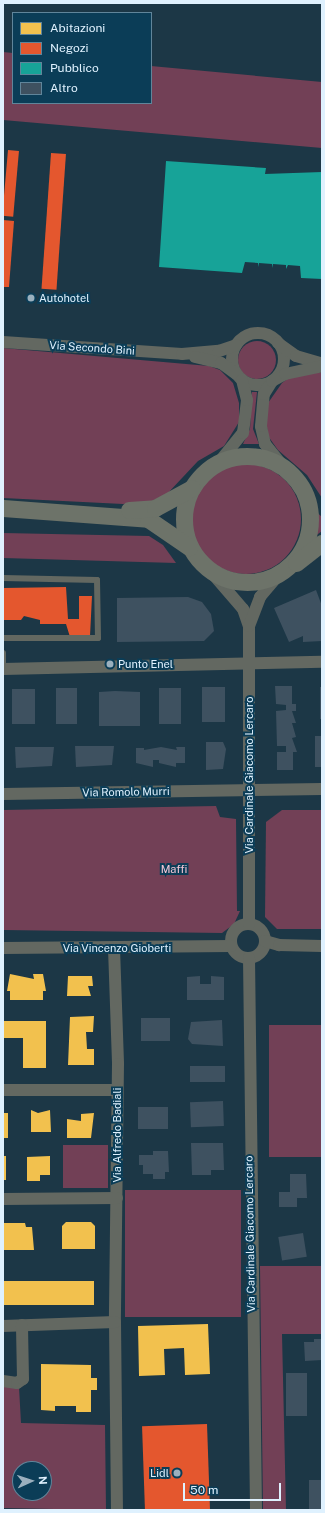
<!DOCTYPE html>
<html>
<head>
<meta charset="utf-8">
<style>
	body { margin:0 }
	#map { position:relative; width:325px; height:1513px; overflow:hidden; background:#1c3746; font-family:"Public Sans",sans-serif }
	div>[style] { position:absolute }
	.green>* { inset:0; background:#724056; transform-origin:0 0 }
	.round { border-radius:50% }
	.homes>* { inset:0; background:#f2c14e; transform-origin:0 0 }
	.shops>* { inset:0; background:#e4572e; transform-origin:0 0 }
	.public>* { inset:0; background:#17a398 }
	.building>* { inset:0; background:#3e5160; transform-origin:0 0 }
	.service>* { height:6px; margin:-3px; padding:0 3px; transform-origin:3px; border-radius:3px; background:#636861 }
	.minor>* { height:12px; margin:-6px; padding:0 6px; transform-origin:6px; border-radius:6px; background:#636861 }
	.minor>.ring { margin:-6px; padding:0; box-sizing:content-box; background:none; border:12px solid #636861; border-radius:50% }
	.secondary>* { height:17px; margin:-8.5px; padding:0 8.5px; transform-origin:8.5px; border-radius:8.5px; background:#6d7369 }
	.secondary>.ring { margin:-8.5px; padding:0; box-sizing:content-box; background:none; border:17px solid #6d7369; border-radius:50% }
	.dots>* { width:11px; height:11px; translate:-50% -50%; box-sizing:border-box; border:2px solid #0b3d57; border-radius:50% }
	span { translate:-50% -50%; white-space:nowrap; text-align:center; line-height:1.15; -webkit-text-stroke:4px #0b3d57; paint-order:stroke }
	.poi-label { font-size:11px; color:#dff1fe }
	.left { translate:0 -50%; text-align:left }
	.right { translate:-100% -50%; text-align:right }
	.street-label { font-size:11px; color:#dff1fe }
	.park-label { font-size:11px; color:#f5c7d6 }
	.frame { position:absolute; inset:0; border:4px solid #dff1fe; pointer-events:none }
	.legend { position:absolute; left:12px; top:12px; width:140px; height:92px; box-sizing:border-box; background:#0b3d57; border:1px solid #60859a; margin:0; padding:5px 7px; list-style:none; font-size:12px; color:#dff1fe }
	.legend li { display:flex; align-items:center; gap:8px; height:20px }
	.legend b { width:20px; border:1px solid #60859a }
	.north { position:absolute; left:12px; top:1461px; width:40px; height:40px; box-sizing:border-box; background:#0b3d57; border:1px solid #60859a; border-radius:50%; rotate:87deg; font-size:11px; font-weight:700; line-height:16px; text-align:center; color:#dff1fe }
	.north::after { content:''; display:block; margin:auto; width:14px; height:18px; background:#9bb0be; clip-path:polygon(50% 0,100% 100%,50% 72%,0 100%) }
	.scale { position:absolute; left:183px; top:1483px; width:98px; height:18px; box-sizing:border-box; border:2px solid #dff1fe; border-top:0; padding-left:5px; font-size:12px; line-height:14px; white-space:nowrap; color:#dff1fe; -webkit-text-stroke:3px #0b3d57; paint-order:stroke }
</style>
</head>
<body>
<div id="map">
	<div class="green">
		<div style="clip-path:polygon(3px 52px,13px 53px,13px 103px,151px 103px,151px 66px,322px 82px,322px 148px,3px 120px)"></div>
		<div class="round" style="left:238px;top:341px;width:38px;height:38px"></div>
		<div style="clip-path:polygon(3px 348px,209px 366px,220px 370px,233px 383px,239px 403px,239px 422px,224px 446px,198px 461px,167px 494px,150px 502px,123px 504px,3px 498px)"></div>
		<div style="clip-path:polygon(322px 372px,322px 498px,307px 475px,278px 450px,268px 436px,266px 419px,268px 403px,282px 383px,290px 377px)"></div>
		<div style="clip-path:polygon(252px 392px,257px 392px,253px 429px,259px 444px,243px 444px,250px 429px)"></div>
		<div class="round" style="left:191px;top:464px;width:110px;height:110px"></div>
		<div style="clip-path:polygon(313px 509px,322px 517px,322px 531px,310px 540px)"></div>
		<div style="clip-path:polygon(3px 533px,149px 536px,163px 545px,176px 563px,3px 558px)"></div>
		<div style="clip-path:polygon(216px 806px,220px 817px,236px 819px,237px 911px,240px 911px,234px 924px,222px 933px,3px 930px,3px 810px)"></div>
		<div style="clip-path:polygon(282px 810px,322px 810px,322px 929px,277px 929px,265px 917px,266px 822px)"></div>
		<div style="left:269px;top:1025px;width:53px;height:132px"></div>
		<div style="left:108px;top:1145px;width:43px;height:45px;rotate:90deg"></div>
		<div style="left:125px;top:1190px;width:116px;height:127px"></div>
		<div style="clip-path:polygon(260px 1266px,322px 1266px,322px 1334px,282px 1334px,286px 1510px,263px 1510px)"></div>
		<div style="clip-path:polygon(evenodd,3px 1386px,19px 1387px,21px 1423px,105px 1425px,106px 1510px,3px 1508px,3px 1386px,20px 1469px,44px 1469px,44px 1493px,20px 1493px,20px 1469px)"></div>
	</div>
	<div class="homes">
		<div style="clip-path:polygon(10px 974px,34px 979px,33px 974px,43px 974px,46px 991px,43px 991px,43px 1000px,10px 1000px,10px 991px,7px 991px)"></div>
		<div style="clip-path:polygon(68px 976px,92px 976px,93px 986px,88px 986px,91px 996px,67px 996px)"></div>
		<div style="clip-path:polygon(94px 1016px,93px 1032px,86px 1032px,87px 1049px,94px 1049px,94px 1065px,68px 1065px,70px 1017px)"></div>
		<div style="clip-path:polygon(3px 1021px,46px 1021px,46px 1068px,23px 1068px,23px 1038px,3px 1038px)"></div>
		<div style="clip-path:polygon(31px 1110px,38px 1113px,50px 1110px,51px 1132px,31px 1132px)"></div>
		<div style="left:3px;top:1113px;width:5px;height:25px"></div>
		<div style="clip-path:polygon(94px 1113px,91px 1138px,67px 1138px,67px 1119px,81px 1121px,81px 1114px)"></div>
		<div style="left:3px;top:1156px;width:3px;height:24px"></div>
		<div style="clip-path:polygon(50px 1156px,50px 1175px,40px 1175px,40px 1181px,27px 1181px,27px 1157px)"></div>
		<div style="clip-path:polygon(66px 1222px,91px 1222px,95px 1226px,95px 1249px,62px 1249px,62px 1226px)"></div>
		<div style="clip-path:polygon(4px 1223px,25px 1223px,26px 1227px,32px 1227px,34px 1250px,3px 1250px)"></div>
		<div style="left:94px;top:1281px;width:24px;height:91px;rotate:90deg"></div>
		<div style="clip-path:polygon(208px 1324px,210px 1374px,185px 1375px,184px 1348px,164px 1349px,165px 1375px,139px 1376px,138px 1326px)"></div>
		<div style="clip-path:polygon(41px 1364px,91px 1365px,91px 1378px,97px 1378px,97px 1390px,91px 1390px,91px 1412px,76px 1412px,76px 1406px,55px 1406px,55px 1411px,41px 1410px)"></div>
	</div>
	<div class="shops">
		<div style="left:8px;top:150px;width:11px;height:66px;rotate:5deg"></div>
		<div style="left:51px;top:153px;width:15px;height:136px;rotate:4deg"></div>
		<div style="clip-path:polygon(3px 220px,14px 221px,9px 287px,3px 287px)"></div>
		<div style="clip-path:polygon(66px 587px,68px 619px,79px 619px,79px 596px,92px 596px,90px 636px,70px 637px,66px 624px,40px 624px,40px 620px,24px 616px,21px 620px,3px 620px,3px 588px)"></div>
		<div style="left:207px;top:1424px;width:86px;height:65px;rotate:88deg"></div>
	</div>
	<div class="public">
		<div style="clip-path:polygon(166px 161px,266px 168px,265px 174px,322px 172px,322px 279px,301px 278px,300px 266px,288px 265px,286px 269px,286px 265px,273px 264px,272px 268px,272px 264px,259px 263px,259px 267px,258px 263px,245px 262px,242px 273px,159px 267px)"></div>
	</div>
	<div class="building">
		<div style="clip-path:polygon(316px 590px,322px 606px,322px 641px,303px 642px,303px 636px,289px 642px,274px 608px)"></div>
		<div style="clip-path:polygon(188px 597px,202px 602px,211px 614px,214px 631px,204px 641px,117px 642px,117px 598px)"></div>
		<div style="clip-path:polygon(275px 686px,292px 686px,292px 704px,296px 704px,296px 711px,292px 711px,296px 723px,292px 723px,296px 737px,292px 738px,297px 752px,293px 752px,293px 770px,277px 770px,277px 752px,286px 752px,286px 746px,277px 746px,276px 711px,286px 710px,286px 705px,276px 704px)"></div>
		<div style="left:202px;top:687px;width:23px;height:35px"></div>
		<div style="left:320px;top:687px;width:2px;height:32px"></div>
		<div style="left:56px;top:688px;width:21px;height:36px"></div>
		<div style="left:159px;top:688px;width:22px;height:36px"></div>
		<div style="left:12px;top:689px;width:23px;height:35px"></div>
		<div style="clip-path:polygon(115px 691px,140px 692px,140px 726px,99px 726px,99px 692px)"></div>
		<div style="left:315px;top:736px;width:7px;height:31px"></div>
		<div style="clip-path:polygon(206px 742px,223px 742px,226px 749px,223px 769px,206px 770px)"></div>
		<div style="clip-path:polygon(75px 746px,114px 746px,112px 765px,76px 767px)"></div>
		<div style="clip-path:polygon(15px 747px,54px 747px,52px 766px,16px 768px)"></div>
		<div style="clip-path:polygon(161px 747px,177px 750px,176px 747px,185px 747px,185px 763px,176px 763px,176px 767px,159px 763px,159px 760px,153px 760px,153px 767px,136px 763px,136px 748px,144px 748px,144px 750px)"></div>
		<div style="clip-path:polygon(200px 976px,200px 984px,211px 984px,211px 976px,224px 977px,224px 1000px,187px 1000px,187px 977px)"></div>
		<div style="left:170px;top:1018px;width:23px;height:29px;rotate:90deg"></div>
		<div style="clip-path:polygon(222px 1020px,223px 1046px,192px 1044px,188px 1039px,191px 1022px)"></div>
		<div style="left:190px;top:1066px;width:35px;height:16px"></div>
		<div style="left:223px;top:1101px;width:25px;height:33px;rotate:88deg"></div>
		<div style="left:168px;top:1107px;width:22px;height:30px;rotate:90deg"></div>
		<div style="clip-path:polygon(191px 1143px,223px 1143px,224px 1170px,211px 1170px,211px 1175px,192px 1175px)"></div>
		<div style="clip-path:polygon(153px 1151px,168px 1151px,169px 1172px,165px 1172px,165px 1179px,153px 1179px,153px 1174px,143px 1174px,143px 1165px,139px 1165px,139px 1155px,153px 1155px)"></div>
		<div style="clip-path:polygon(290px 1174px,306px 1174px,307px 1198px,297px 1198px,297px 1207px,279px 1207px,279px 1192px,290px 1192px)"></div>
		<div style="left:303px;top:1233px;width:24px;height:25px;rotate:81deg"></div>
		<div style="clip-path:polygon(314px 1339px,322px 1339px,322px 1360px,305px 1361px,304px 1342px,314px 1342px)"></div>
		<div style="left:307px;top:1373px;width:43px;height:21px;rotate:90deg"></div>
		<div style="left:322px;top:1480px;width:30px;height:13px;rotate:90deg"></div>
	</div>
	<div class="service">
		<div style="left:3px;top:578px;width:94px;rotate:1.2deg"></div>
		<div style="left:97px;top:580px;width:58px;rotate:89deg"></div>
		<div style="left:98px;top:638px;width:95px;rotate:180deg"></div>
		<div style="left:3px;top:653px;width:16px;rotate:90deg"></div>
	</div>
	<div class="minor">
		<div class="ring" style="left:232px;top:333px;width:40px;height:40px"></div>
		<div style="left:3px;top:342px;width:179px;rotate:3.8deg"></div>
		<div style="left:182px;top:354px;width:37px;rotate:-5deg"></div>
		<div style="left:219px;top:351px;width:18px;rotate:-19deg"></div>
		<div style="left:278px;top:343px;width:22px;rotate:36deg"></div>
		<div style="left:296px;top:356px;width:26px;rotate:16deg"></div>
		<div style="left:195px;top:357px;width:27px;rotate:13deg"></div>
		<div style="left:221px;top:363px;width:19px;rotate:36deg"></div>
		<div style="left:220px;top:461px;width:36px;rotate:-51deg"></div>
		<div style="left:243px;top:433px;width:33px;rotate:-83deg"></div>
		<div style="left:247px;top:400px;width:21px;rotate:-104deg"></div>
		<div style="left:282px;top:465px;width:27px;rotate:-129deg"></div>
		<div style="left:265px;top:444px;width:18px;rotate:-103deg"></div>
		<div style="left:261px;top:426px;width:32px;rotate:-85deg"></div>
		<div style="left:264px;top:394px;width:15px;rotate:-58deg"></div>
		<div style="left:272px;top:381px;width:15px;rotate:-28deg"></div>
		<div style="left:285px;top:374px;width:38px;rotate:-12deg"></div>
		<div style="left:212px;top:573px;width:48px;rotate:49.3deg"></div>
		<div style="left:243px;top:609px;width:18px;rotate:71deg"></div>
		<div style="left:3px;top:669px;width:319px;rotate:-1.3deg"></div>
		<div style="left:3px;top:794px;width:319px;rotate:-0.9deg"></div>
		<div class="ring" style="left:231px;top:924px;width:22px;height:22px"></div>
		<div style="left:249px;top:924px;width:298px;rotate:-90deg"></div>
		<div style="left:249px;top:626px;width:31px;rotate:-69deg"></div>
		<div style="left:260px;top:597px;width:26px;rotate:-50deg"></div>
		<div style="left:265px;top:941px;width:15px;rotate:16deg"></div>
		<div style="left:279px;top:945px;width:43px;rotate:1.3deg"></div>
		<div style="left:3px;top:948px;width:228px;rotate:-0.5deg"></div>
		<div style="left:114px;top:948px;width:116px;rotate:88deg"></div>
		<div style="left:118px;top:1064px;width:258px;rotate:90.7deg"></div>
		<div style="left:115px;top:1322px;width:188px;rotate:89.4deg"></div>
		<div style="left:249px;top:958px;width:552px;rotate:89.27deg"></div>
		<div style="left:3px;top:1090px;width:114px"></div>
		<div style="left:3px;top:1199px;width:114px;rotate:-0.5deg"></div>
		<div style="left:3px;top:1326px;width:112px;rotate:-2deg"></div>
		<div style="left:3px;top:1381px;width:14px;rotate:8deg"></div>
		<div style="left:17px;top:1383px;width:7px;rotate:-34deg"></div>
		<div style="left:23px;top:1379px;width:54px;rotate:-91.1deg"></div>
	</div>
	<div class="secondary">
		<div class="ring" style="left:184px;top:456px;width:109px;height:109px"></div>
		<div style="left:3px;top:508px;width:145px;rotate:4.3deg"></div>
		<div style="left:148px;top:519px;width:50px;rotate:34.3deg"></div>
		<div style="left:129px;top:510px;width:26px;rotate:-4deg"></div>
		<div style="left:155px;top:508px;width:42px;rotate:-28.4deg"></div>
		<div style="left:296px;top:563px;width:33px;rotate:-38deg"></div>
	</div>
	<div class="dots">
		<div style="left:31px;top:298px;background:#9bb0be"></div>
		<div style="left:110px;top:664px;background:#9bb0be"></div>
		<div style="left:177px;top:1473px;background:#9bb0be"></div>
	</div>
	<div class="poi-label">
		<span class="left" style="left:39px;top:298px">Autohotel</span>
		<span class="left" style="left:118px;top:664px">Punto Enel</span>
		<span class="right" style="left:169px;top:1473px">Lidl</span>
	</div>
	<div class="street-label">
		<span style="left:92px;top:348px;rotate:4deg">Via Secondo Bini</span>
		<span style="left:249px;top:775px;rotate:-90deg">Via Cardinale Giacomo Lercaro</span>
		<span style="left:126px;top:792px;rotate:-1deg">Via Romolo Murri</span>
		<span style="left:117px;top:948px">Via Vincenzo Gioberti</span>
		<span style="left:117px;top:1135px;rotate:-90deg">Via Alfredo Badiali</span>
		<span style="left:250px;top:1234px;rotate:-91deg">Via Cardinale Giacomo Lercaro</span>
	</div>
	<div class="park-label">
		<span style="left:174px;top:869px">Maffi</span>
	</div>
	<div class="frame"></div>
	<ul class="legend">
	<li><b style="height:11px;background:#f2c14e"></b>Abitazioni</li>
	<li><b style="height:11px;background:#e4572e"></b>Negozi</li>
	<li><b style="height:11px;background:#17a398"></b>Pubblico</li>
	<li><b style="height:11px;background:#3e5160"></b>Altro</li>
	</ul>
	<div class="north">N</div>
	<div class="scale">50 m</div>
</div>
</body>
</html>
